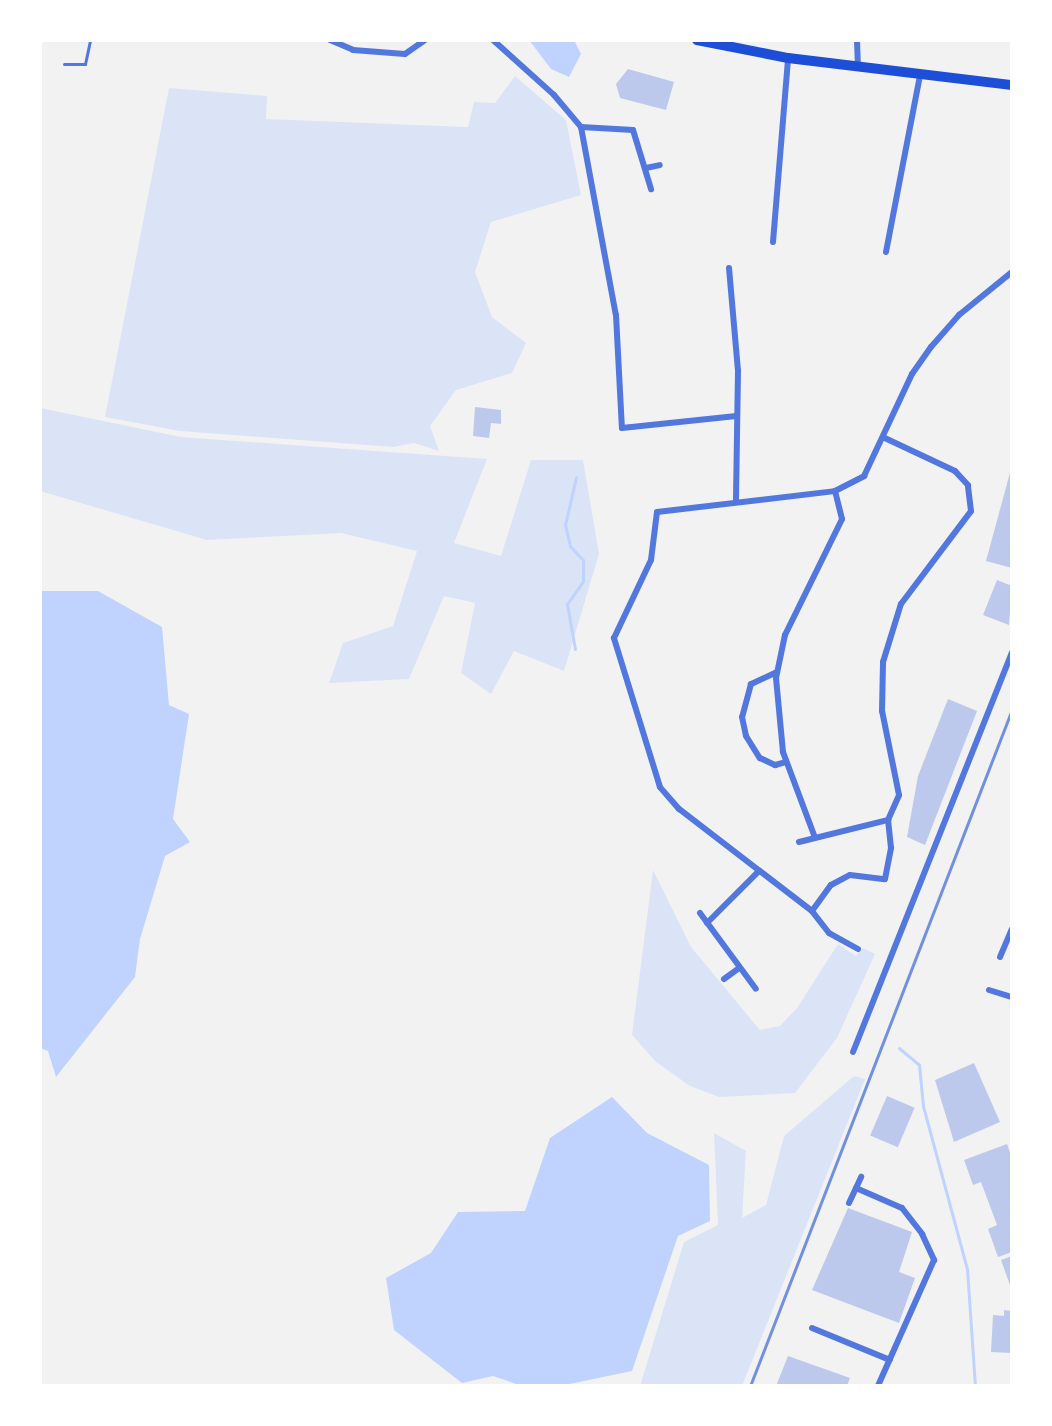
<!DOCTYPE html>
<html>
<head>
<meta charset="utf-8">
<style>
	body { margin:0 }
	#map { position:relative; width:1052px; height:1426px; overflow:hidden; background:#f2f2f2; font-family:"Playfair Display",serif }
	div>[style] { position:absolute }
	.green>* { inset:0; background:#dbe4f7 }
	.water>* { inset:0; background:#bfd3fe }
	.stream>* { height:3px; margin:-1.5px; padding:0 1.5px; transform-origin:1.5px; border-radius:1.5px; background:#bfd3fe }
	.building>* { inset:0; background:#bdc9ec; transform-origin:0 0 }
	.service>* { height:3px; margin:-1.5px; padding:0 1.5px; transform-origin:1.5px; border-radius:1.5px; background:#5277de }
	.minor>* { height:6px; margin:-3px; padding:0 3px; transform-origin:3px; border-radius:3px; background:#5277de }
	.trunk>* { height:10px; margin:-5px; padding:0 5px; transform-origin:5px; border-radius:5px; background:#1d4ed8 }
	.rail>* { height:3px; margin:-1.5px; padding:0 1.5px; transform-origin:1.5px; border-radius:1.5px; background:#7290e2 }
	span { translate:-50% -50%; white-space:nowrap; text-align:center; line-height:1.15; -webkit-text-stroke:8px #fff; paint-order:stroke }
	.frame { position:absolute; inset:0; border:42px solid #fff; pointer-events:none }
</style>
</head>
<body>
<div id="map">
	<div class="green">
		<div style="clip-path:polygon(515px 76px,566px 120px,581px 195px,491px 222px,475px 272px,492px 317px,526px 343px,512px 373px,456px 390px,430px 426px,439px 451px,414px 443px,393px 447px,180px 431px,105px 417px,169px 88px,267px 96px,266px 119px,468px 127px,474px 102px,495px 103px)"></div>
		<div style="clip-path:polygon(40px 408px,181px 437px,487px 459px,454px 543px,501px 556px,531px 460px,583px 460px,599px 554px,564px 671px,514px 651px,491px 694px,461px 673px,475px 603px,444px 596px,409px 679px,329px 683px,343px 643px,393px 626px,417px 551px,341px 533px,207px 540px,40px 491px)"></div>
		<div style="clip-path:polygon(653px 870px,691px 947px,760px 1030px,780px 1026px,797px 1008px,838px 944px,856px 956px,863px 948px,875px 954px,837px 1038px,795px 1093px,719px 1097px,690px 1086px,656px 1062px,632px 1035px)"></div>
		<div style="clip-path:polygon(854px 1076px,865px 1079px,742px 1386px,640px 1386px,684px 1242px,718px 1225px,714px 1133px,746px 1151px,742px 1218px,766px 1205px,784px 1136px)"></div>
	</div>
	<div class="water">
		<div style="clip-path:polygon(529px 40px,574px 40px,581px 54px,569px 77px,551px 69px)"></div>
		<div style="clip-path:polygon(40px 591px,98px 591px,162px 627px,169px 705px,189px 714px,173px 819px,190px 842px,165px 856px,140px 939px,135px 977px,56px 1077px,48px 1051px,40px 1048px)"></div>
		<div style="clip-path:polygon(612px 1097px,647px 1133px,709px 1165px,710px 1221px,678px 1236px,632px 1371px,560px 1386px,522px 1386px,493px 1376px,462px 1383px,394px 1330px,386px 1278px,431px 1253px,458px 1212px,525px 1211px,550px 1138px)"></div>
	</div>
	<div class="stream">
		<div style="left:575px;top:649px;width:46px;rotate:-100.1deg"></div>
		<div style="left:567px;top:604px;width:28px;rotate:-55deg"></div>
		<div style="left:583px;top:581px;width:21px;rotate:-90deg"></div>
		<div style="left:583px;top:560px;width:19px;rotate:-133deg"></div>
		<div style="left:570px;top:546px;width:22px;rotate:-103deg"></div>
		<div style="left:565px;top:525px;width:49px;rotate:-77.1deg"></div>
		<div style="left:899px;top:1048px;width:26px;rotate:40deg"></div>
		<div style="left:919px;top:1065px;width:41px;rotate:84.4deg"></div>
		<div style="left:923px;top:1106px;width:169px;rotate:74.9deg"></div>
		<div style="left:967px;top:1269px;width:117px;rotate:86.1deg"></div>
	</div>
	<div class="building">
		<div style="clip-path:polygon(628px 69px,674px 82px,666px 110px,620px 98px,616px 84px)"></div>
		<div style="clip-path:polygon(475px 407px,501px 410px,501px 424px,491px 423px,489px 438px,473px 436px)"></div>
		<div style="clip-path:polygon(1011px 469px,1012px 469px,1012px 568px,986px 561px)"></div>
		<div style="clip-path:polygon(997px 580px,1012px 586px,1009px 625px,983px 615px)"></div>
		<div style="clip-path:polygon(948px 699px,977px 711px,925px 845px,907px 837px,918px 776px)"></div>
		<div style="clip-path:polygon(974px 1063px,1000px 1122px,954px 1142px,935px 1080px)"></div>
		<div style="left:887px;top:1096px;width:30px;height:43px;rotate:23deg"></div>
		<div style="clip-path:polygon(1007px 1144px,1012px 1158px,1012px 1252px,998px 1257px,988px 1229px,997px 1225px,981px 1182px,973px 1185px,964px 1160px)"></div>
		<div style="clip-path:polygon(848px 1208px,912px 1232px,899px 1272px,915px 1278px,899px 1323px,812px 1290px)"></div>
		<div style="clip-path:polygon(1012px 1256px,1012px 1284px,1010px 1285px,1001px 1260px)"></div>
		<div style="clip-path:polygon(1004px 1310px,1012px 1311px,1012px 1353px,991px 1352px,993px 1315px,1004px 1316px)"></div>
		<div style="clip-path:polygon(788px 1356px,850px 1378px,847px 1386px,776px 1386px)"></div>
	</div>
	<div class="service">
		<div style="left:64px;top:64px;width:21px"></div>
		<div style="left:85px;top:64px;width:25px;rotate:-78deg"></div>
	</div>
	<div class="minor">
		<div style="left:330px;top:40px;width:25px;rotate:23deg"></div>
		<div style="left:353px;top:50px;width:52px;rotate:4.4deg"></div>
		<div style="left:405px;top:54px;width:24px;rotate:-35deg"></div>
		<div style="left:493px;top:40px;width:82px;rotate:42deg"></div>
		<div style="left:554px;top:95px;width:42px;rotate:49.8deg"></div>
		<div style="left:581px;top:127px;width:191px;rotate:79.5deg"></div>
		<div style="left:616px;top:315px;width:113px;rotate:87deg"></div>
		<div style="left:622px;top:428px;width:115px;rotate:-6deg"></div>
		<div style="left:857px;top:40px;width:24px;rotate:88deg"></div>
		<div style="left:581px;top:127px;width:52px;rotate:3.3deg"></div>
		<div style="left:633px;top:130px;width:62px;rotate:73deg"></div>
		<div style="left:646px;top:168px;width:14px;rotate:-12deg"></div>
		<div style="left:773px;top:242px;width:185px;rotate:-85.3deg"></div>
		<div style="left:886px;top:252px;width:180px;rotate:-79.1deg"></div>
		<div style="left:729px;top:268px;width:103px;rotate:85deg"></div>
		<div style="left:738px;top:371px;width:130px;rotate:90.9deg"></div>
		<div style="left:777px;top:672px;width:29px;rotate:155deg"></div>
		<div style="left:751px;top:684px;width:34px;rotate:105deg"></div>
		<div style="left:742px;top:717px;width:19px;rotate:78deg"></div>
		<div style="left:746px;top:736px;width:26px;rotate:58deg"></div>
		<div style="left:760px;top:758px;width:17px;rotate:25deg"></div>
		<div style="left:775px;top:765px;width:11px;rotate:-15deg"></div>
		<div style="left:814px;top:835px;width:89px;rotate:-110.5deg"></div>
		<div style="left:783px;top:752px;width:74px;rotate:-95.4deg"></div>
		<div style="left:776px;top:678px;width:44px;rotate:-78.2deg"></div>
		<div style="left:785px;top:635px;width:129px;rotate:-63.8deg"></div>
		<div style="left:842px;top:519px;width:29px;rotate:-104deg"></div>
		<div style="left:799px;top:842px;width:92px;rotate:-13.9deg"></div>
		<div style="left:812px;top:911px;width:32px;rotate:-54deg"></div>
		<div style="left:831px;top:885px;width:21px;rotate:-28deg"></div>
		<div style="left:850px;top:875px;width:35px;rotate:7deg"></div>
		<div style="left:885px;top:879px;width:32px;rotate:-79deg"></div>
		<div style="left:891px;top:848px;width:28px;rotate:-96deg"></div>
		<div style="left:888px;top:820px;width:27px;rotate:-66deg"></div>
		<div style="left:899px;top:795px;width:86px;rotate:-101.4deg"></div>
		<div style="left:882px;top:711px;width:49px;rotate:-88.8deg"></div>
		<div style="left:883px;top:662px;width:61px;rotate:-72.8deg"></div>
		<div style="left:901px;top:604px;width:116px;rotate:-53deg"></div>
		<div style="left:971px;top:511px;width:26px;rotate:-97deg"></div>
		<div style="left:968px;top:485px;width:19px;rotate:-133deg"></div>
		<div style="left:955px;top:471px;width:77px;rotate:-154.8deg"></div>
		<div style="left:700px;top:913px;width:94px;rotate:53.6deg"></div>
		<div style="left:707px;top:923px;width:74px;rotate:-45deg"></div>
		<div style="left:858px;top:949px;width:33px;rotate:-151deg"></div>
		<div style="left:829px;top:933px;width:28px;rotate:-128deg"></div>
		<div style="left:812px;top:911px;width:168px;rotate:-142.5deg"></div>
		<div style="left:679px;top:809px;width:29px;rotate:-131deg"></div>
		<div style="left:660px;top:787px;width:156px;rotate:-107.2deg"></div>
		<div style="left:614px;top:638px;width:86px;rotate:-64.6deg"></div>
		<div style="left:651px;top:560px;width:48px;rotate:-82.9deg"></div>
		<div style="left:657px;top:512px;width:179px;rotate:-6.7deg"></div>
		<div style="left:835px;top:491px;width:33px;rotate:-27deg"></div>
		<div style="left:864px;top:476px;width:113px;rotate:-64.8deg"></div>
		<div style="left:912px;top:374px;width:33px;rotate:-55deg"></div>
		<div style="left:931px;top:347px;width:43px;rotate:-48.8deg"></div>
		<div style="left:959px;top:315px;width:68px;rotate:-39.1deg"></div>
		<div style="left:1000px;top:957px;width:30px;rotate:-67deg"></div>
		<div style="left:724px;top:979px;width:19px;rotate:-36deg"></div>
		<div style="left:989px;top:990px;width:24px;rotate:17deg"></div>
		<div style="left:853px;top:1052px;width:430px;rotate:-68.3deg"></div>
		<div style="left:856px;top:1188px;width:50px;rotate:23.5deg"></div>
		<div style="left:902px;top:1208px;width:33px;rotate:52deg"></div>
		<div style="left:922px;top:1234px;width:29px;rotate:65deg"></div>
		<div style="left:934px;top:1260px;width:138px;rotate:114deg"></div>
		<div style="left:849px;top:1203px;width:29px;rotate:-65deg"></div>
		<div style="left:812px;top:1328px;width:84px;rotate:22.3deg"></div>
	</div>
	<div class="trunk">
		<div style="left:697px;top:40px;width:93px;rotate:11.2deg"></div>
		<div style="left:788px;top:58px;width:226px;rotate:6.9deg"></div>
	</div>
	<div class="rail">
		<div style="left:750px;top:1386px;width:726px;rotate:-68.84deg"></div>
	</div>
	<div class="frame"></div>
</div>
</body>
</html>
